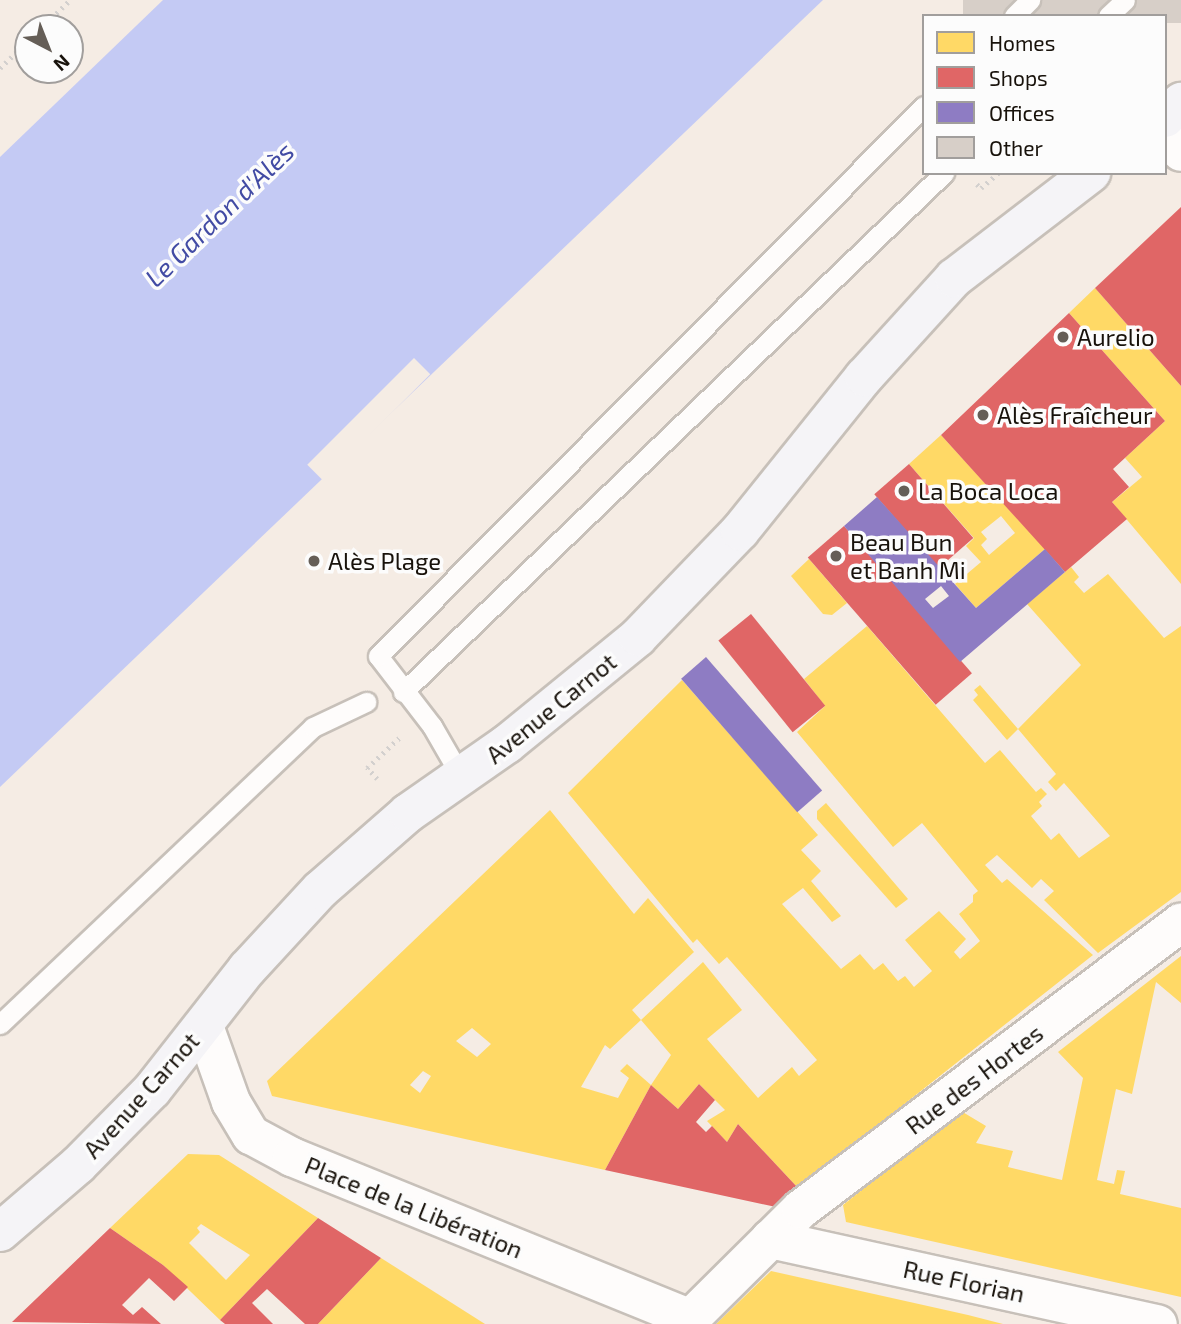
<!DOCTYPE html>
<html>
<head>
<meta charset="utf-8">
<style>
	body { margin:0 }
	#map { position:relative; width:1181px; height:1324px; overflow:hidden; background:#f5ece4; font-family:"Exo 2",sans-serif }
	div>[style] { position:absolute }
	.water>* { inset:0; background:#c4caf4 }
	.pier>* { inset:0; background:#f5ece4; transform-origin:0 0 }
	.homes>* { inset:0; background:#ffd966 }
	.shops>* { inset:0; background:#e06666; transform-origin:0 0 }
	.offices>* { inset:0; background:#8e7cc3; transform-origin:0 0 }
	.building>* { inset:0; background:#d7cfc8; transform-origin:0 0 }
	.path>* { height:4.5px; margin-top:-2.25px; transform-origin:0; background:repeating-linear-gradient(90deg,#d3d0ce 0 2px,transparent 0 7px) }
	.roads { filter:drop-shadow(2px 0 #c7c0b9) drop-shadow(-2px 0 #c7c0b9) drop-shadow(0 2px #c7c0b9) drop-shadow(0 -2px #c7c0b9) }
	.service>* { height:19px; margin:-9.5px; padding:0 9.5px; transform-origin:9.5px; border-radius:9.5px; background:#fefcfb }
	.minor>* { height:38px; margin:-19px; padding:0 19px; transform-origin:19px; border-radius:19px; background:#fefcfb }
	.secondary>* { height:38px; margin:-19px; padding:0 19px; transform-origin:19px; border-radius:19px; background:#f5f4f7 }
	.dots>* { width:19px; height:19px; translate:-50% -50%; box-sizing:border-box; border:4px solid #fcfcfc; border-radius:50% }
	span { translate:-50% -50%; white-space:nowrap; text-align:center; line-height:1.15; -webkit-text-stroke:7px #fcfcfc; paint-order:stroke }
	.poi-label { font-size:24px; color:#18120b }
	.left { translate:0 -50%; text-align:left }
	.street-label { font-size:24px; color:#18120b }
	.water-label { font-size:26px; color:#424ba4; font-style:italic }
	.legend { position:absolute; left:922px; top:14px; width:245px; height:161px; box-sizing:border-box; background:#fcfcfc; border:2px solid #a19e9c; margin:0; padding:9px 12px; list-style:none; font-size:21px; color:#18120b }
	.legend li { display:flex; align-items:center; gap:14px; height:35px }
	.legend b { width:35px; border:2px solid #a19e9c }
	.north { position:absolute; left:14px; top:14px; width:70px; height:70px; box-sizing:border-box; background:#fcfcfc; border:2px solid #a19e9c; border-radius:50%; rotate:138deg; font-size:19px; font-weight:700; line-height:28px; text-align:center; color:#18120b }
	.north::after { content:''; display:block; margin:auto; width:24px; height:32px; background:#655e57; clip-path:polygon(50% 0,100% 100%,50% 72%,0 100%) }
</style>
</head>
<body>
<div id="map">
	<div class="water">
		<div style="clip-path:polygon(163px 0,823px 0,0 787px,0 157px)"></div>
	</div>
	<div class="pier">
		<div style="left:414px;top:358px;width:23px;height:151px;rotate:45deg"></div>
	</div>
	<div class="homes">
		<div style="clip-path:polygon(1095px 288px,1181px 386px,1181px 584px,1112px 502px,1142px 477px,1125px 458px,1165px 421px,1069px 313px)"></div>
		<div style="clip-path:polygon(evenodd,941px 435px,1045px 549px,976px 608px,955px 584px,981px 562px,966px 546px,974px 538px,909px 464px,941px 435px,1001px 516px,1015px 533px,989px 555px,981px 545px,987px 539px,981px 532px,1001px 516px)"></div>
		<div style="clip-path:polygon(809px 559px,847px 603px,832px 615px,823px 614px,791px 576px)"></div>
		<div style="clip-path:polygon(947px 563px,953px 569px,946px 575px,941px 568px)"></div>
		<div style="clip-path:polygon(1071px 567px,1079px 577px,1074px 582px,1084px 593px,1108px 574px,1164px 638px,1181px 626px,1181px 892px,1098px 953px,1044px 900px,1054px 891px,1041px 879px,1032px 888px,997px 855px,985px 865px,1002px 883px,1007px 879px,1093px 955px,798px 1188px,738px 1124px,727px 1142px,707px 1121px,725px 1110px,699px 1084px,678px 1109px,651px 1085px,671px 1055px,641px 1020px,703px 962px,742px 1010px,707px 1039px,758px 1098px,792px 1067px,799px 1076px,817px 1060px,727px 957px,719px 964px,697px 939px,693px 943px,568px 793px,682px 680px,818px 835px,801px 850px,821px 871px,811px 881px,841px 916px,832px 922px,803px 888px,782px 904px,841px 969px,860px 954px,874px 970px,883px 963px,898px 981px,905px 976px,914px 987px,932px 971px,905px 940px,939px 911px,966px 939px,954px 952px,960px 959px,980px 941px,959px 914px,973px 902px,973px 895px,978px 891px,922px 823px,893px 847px,797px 732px,825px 706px,804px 679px,867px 626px,985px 763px,1000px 750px,1036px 792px,1041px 788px,1047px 794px,1039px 802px,1042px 806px,1031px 816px,1051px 840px,1059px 833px,1079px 858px,1110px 836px,1064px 783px,1056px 791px,1048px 782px,1056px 774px,1018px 729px,1081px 665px,1027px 604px)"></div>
		<div style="clip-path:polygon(980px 685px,1018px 729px,1007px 740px,973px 700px,978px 695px,974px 690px)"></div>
		<div style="clip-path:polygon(826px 803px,908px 899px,896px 908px,817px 819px,817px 811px)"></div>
		<div style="clip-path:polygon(evenodd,550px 810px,634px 914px,648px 898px,694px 952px,632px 1010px,641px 1020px,610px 1049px,605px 1045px,581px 1087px,618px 1098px,629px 1078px,620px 1071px,627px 1064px,651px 1085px,605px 1170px,272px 1096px,267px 1081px,550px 810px,472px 1028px,491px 1044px,477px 1057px,456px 1041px,472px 1028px,550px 810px,423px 1071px,431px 1076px,420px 1093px,410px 1085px,423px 1071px)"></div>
		<div style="clip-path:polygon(1181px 956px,1181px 1003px,1156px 982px,1132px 1094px,1116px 1089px,1097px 1180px,1114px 1184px,1117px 1170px,1125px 1171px,1120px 1194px,1181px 1208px,1181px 1297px,846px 1222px,843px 1205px,961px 1111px,986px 1126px,976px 1143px,1013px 1151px,1008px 1167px,1062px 1180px,1083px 1078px,1058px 1052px)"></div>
		<div style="clip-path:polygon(evenodd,188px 1154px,219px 1155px,318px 1218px,220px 1320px,163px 1265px,110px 1228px,188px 1154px,201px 1224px,250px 1255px,226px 1280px,189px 1243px,200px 1232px,197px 1228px,201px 1224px)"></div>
		<div style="clip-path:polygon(381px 1258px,485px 1324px,318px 1324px)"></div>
		<div style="clip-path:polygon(771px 1271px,968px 1315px,1003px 1324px,716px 1324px)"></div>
	</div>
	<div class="shops">
		<div style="clip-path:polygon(1181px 207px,1181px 386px,1095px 288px)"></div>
		<div style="clip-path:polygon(1069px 313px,1165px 421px,1113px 469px,1129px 487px,1112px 502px,1127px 519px,1065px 572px,941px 435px)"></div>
		<div style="left:909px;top:464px;width:98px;height:46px;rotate:49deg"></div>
		<div style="left:844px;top:526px;width:195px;height:48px;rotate:49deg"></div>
		<div style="left:751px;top:614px;width:118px;height:42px;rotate:51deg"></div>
		<div style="clip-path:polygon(699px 1084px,715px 1100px,696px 1122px,706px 1132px,712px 1126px,727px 1142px,738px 1124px,798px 1188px,776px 1207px,605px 1170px,651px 1085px,678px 1109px)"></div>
		<div style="clip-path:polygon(318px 1218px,381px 1258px,318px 1324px,305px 1324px,267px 1289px,252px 1303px,273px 1324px,225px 1324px,220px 1320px)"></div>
		<div style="clip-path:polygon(110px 1228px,163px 1265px,188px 1287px,174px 1301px,149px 1278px,122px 1305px,133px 1315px,142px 1307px,161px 1324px,12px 1322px)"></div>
	</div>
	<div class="offices">
		<div style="clip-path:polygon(evenodd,877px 497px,976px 608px,1045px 549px,1065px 572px,960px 662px,844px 526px,877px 497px,941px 586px,949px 596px,933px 608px,925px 599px,941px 586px)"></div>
		<div style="left:706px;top:657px;width:177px;height:33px;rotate:49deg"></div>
	</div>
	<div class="building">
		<div style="left:963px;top:0;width:218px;height:23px"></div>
	</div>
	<div class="path">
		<div style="left:41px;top:28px;width:40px;rotate:-44deg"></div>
		<div style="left:0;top:68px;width:39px;rotate:-44deg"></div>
		<div style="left:977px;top:184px;width:6px;rotate:45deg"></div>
		<div style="left:981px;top:188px;width:23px;rotate:-41deg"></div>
		<div style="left:377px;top:779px;width:15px;rotate:-132deg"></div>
		<div style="left:367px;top:768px;width:44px;rotate:-43.2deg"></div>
	</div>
	<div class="roads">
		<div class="service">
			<div style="left:1014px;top:16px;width:23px;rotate:-45deg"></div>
			<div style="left:1108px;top:16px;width:23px;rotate:-43deg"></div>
			<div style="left:403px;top:692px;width:750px;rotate:-43.81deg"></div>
			<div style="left:462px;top:778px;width:60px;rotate:-120deg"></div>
			<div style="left:432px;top:726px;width:88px;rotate:-127.6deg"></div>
			<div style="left:378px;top:656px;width:775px;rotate:-45.21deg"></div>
			<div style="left:0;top:1024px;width:431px;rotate:-43.5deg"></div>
			<div style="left:313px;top:727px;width:59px;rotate:-25.3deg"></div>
		</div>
		<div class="minor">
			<div style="left:1165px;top:134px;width:24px;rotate:48deg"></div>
			<div style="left:204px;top:1026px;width:81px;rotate:70.4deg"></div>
			<div style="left:231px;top:1102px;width:39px;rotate:59deg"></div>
			<div style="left:251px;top:1135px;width:47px;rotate:28.2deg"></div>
			<div style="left:292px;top:1157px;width:430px;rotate:22.1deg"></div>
			<div style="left:770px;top:1239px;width:397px;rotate:12.4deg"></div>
			<div style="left:685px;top:1324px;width:163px;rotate:-44.8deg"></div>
			<div style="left:801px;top:1209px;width:476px;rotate:-37deg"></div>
		</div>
		<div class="secondary">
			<div style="left:1165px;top:118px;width:23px;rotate:-45deg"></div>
			<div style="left:0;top:1232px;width:103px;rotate:-40.7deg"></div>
			<div style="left:78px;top:1165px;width:105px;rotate:-45.4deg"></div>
			<div style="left:152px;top:1090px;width:154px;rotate:-51.9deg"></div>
			<div style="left:247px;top:969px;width:108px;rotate:-47.3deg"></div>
			<div style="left:320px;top:890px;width:117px;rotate:-41.2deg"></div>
			<div style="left:408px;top:813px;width:121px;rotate:-34.9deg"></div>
			<div style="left:507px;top:744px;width:169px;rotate:-39.2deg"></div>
			<div style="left:638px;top:637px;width:147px;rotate:-46.1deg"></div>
			<div style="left:740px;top:531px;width:198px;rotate:-51.2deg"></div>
			<div style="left:864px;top:377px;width:134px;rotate:-47.7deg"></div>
			<div style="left:954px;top:278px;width:173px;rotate:-37.5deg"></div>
		</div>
	</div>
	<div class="dots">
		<div style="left:1063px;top:337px;background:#655e57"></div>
		<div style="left:983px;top:415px;background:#655e57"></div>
		<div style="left:904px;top:491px;background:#655e57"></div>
		<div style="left:836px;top:556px;background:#655e57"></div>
		<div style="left:314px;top:561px;background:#655e57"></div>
	</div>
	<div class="poi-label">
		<span class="left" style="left:1077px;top:337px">Aurelio</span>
		<span class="left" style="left:997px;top:415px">Alès Fraîcheur</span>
		<span class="left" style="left:918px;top:491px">La Boca Loca</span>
		<span class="left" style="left:850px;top:556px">Beau Bun<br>et Banh Mi</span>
		<span class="left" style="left:328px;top:561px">Alès Plage</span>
	</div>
	<div class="street-label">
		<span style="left:551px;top:708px;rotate:-39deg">Avenue Carnot</span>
		<span style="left:974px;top:1079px;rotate:-37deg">Rue des Hortes</span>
		<span style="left:141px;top:1095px;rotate:-48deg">Avenue Carnot</span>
		<span style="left:414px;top:1207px;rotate:22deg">Place de la Libération</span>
		<span style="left:964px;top:1281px;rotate:12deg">Rue Florian</span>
	</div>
	<div class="water-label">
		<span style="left:219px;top:214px;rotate:-44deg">Le Gardon d'Alès</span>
	</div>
	<ul class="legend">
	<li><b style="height:19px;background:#ffd966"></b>Homes</li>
	<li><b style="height:19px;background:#e06666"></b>Shops</li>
	<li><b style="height:19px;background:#8e7cc3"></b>Offices</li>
	<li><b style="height:19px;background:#d7cfc8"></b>Other</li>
	</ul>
	<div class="north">N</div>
</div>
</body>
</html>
